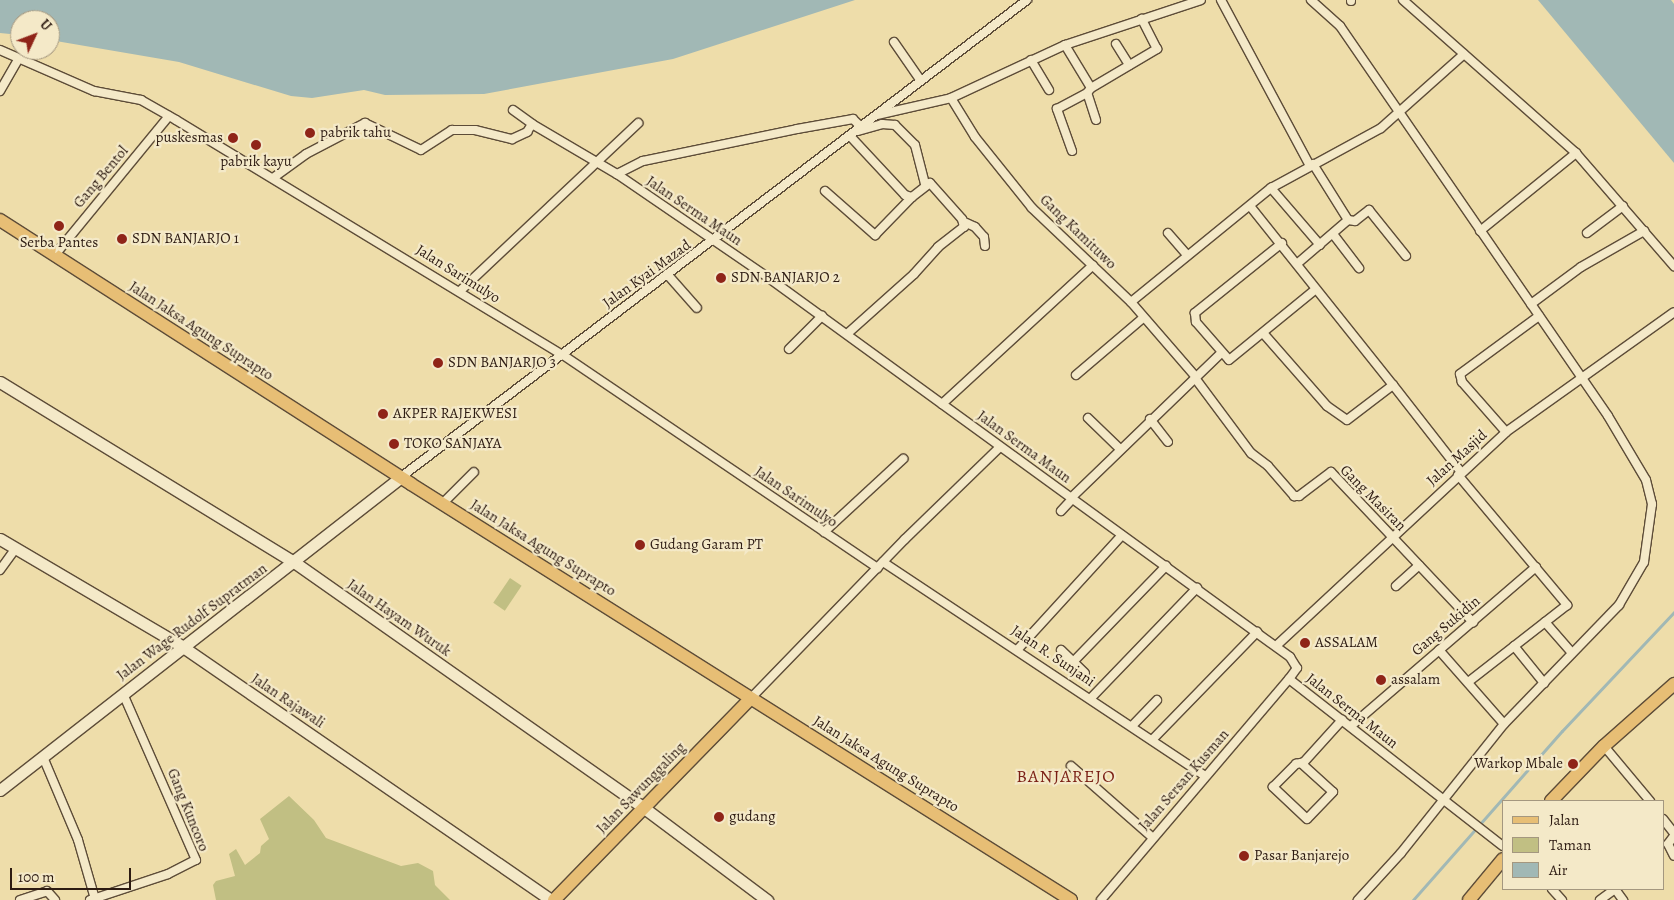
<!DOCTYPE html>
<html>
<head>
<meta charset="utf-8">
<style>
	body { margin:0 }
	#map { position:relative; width:1674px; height:900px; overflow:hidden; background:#eda; font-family:Alegreya,serif }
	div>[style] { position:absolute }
	.green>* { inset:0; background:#c1bf83; transform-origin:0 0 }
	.water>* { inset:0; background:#a1b8b5 }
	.stream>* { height:2.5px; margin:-1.25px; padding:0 1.25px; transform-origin:1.25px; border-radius:1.25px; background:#a1b8b5 }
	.roads { filter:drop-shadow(1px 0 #5d4c38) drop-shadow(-1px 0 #5d4c38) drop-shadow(0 1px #5d4c38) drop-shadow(0 -1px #5d4c38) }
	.street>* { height:8px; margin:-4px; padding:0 4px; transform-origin:4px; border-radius:4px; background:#f4e9c8 }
	.secondary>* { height:11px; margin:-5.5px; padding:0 5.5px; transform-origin:5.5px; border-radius:5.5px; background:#f4e9c8 }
	.primary>* { height:12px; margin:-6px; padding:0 6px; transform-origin:6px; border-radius:6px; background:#e7be75 }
	.dots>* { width:14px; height:14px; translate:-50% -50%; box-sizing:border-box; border:2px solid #f4e9c8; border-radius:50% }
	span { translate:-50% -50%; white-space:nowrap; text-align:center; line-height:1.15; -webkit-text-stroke:4.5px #f4e9c8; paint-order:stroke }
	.poi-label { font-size:15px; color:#2d1b12 }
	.left { translate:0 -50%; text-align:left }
	.right { translate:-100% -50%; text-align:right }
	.street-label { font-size:15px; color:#2d1b12 }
	.quarter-label { font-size:18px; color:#7a1f14; letter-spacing:1px }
	.legend { position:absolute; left:1502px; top:800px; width:162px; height:90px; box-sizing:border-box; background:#f4e9c8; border:1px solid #a4977f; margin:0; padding:6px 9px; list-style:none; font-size:15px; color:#2d1b12 }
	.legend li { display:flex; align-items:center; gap:10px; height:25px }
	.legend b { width:25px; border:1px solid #a4977f }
	.north { position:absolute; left:10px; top:10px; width:50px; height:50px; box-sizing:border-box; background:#f4e9c8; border:1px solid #a4977f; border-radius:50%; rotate:47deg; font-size:14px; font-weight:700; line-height:20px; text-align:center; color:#2d1b12 }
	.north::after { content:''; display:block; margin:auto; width:18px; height:22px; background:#8f2418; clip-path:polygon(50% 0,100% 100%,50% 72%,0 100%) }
	.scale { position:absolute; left:10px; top:868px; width:121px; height:22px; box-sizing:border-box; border:2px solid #2d1b12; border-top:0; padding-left:6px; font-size:15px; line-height:18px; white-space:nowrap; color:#2d1b12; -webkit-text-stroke:4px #f4e9c8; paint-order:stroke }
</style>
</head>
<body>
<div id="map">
	<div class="green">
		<div style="left:510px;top:578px;width:14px;height:30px;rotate:34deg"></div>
		<div style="clip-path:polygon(289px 796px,314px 820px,326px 838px,401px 866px,418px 863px,433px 871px,435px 885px,450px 900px,216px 900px,213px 885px,216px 881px,235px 876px,229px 854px,236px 849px,245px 865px,260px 853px,261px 846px,269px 839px,260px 819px)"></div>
	</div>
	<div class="water">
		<div style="clip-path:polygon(0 0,855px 0,673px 59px,484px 94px,385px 95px,364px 90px,312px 98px,291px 96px,179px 62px,50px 40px,50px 20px,20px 20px,20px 35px,0 33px)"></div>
		<div style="clip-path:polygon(1538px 0,1671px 0,1674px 4px,1674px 163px)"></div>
	</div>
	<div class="stream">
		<div style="left:1413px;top:900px;width:225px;rotate:-48.6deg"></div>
		<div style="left:1562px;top:731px;width:163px;rotate:-46.7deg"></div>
	</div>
	<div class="roads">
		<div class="street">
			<div style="left:1221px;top:0;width:188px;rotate:61.8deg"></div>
			<div style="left:1311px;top:0;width:39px;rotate:42deg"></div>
			<div style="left:1340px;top:26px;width:473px;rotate:55.5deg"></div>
			<div style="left:1608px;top:416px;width:74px;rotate:59.3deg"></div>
			<div style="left:1646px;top:480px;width:25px;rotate:76deg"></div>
			<div style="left:1652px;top:504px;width:59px;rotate:97.9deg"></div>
			<div style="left:1644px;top:562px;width:50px;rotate:120.2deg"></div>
			<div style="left:1619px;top:605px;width:165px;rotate:134deg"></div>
			<div style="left:1504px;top:724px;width:165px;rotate:128.6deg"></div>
			<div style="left:1401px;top:853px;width:64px;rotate:132.5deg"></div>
			<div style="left:1403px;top:0;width:231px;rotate:41.5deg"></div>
			<div style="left:1576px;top:153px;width:150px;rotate:49.1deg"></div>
			<div style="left:1351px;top:1px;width:1px;rotate:-90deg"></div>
			<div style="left:894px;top:42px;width:47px;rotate:55.3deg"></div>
			<div style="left:1116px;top:44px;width:25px;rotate:58deg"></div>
			<div style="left:1065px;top:45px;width:50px;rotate:58.8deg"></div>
			<div style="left:0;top:50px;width:103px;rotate:23.6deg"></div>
			<div style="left:94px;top:91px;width:48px;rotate:10.8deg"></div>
			<div style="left:141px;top:100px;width:40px;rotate:29.7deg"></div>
			<div style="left:176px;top:120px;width:453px;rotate:31.3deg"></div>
			<div style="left:563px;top:355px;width:380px;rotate:34.1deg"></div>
			<div style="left:1031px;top:60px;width:35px;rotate:59deg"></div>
			<div style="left:0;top:91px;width:38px;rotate:-60deg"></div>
			<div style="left:951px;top:98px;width:46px;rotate:58.4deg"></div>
			<div style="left:975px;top:137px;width:91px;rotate:51.2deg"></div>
			<div style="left:1032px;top:208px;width:137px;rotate:43.5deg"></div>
			<div style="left:1131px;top:302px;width:99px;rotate:49.1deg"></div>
			<div style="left:513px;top:110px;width:24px;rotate:36deg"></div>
			<div style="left:877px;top:115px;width:76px;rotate:-12.9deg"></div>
			<div style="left:951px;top:98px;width:126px;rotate:-24.9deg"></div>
			<div style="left:1065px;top:45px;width:143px;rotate:-18.3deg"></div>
			<div style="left:1096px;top:120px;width:28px;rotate:-108deg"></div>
			<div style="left:1087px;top:93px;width:6px;rotate:-51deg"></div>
			<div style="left:1091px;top:88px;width:77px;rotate:-30.6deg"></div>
			<div style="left:1157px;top:49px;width:34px;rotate:-117deg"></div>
			<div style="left:858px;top:131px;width:25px;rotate:-16deg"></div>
			<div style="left:882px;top:124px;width:13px;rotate:4deg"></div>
			<div style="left:895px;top:125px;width:28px;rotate:45deg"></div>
			<div style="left:915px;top:145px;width:40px;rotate:75.6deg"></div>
			<div style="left:1072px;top:151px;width:45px;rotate:-109.7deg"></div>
			<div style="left:1057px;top:109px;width:34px;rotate:-28deg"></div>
			<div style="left:1313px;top:164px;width:66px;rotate:58deg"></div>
			<div style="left:1348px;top:220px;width:7px;rotate:8deg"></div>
			<div style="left:1355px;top:221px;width:18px;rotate:-38deg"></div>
			<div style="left:1369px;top:210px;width:59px;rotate:51.2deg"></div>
			<div style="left:617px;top:174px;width:29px;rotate:-27deg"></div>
			<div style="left:643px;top:161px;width:157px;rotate:-11.7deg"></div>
			<div style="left:797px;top:129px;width:57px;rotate:-10.1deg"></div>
			<div style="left:853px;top:119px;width:8px;rotate:45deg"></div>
			<div style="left:859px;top:125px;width:3px;rotate:108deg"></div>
			<div style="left:273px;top:178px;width:41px;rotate:-36deg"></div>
			<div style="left:306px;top:154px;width:67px;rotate:-27.7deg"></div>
			<div style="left:365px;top:123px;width:62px;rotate:25.7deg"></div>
			<div style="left:421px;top:150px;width:37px;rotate:-33deg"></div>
			<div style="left:452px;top:130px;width:23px"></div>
			<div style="left:475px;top:130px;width:38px;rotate:14deg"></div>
			<div style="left:512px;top:139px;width:17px;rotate:-25deg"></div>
			<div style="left:527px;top:132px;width:9px;rotate:-58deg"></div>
			<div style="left:532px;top:124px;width:99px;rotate:30.5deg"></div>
			<div style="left:617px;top:174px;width:181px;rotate:34.4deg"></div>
			<div style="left:766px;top:276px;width:648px;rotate:36.02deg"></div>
			<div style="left:1290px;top:657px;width:13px;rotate:58deg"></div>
			<div style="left:1297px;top:668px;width:14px;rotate:126deg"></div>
			<div style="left:1289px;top:679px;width:290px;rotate:130.4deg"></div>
			<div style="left:1271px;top:188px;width:75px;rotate:49.3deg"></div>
			<div style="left:825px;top:191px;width:67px;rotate:41.3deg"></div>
			<div style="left:875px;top:235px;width:53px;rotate:-45.8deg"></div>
			<div style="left:1250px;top:206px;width:229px;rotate:51.4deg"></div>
			<div style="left:964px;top:222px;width:12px;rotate:24deg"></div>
			<div style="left:975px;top:227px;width:13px;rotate:48deg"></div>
			<div style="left:984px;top:237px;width:9px;rotate:84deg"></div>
			<div style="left:1480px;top:231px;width:124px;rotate:-39.1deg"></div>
			<div style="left:1168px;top:233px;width:28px;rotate:49deg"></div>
			<div style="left:1587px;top:233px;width:45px;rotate:-36.9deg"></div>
			<div style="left:1333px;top:234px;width:43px;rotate:52.6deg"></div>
			<div style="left:1282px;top:243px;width:112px;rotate:141.2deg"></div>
			<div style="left:1195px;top:313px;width:9px;rotate:84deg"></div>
			<div style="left:1196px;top:322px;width:50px;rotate:49deg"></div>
			<div style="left:1229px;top:360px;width:112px;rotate:-39.2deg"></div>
			<div style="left:54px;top:256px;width:181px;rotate:-50.6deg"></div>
			<div style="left:1298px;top:263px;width:66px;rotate:-40.7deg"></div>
			<div style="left:667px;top:274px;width:45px;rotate:48.6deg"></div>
			<div style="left:460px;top:291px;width:245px;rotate:-43.3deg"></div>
			<div style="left:1131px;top:302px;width:181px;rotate:-39.2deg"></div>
			<div style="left:1271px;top:188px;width:125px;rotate:-28.6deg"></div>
			<div style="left:1381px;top:128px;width:111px;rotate:-41.7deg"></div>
			<div style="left:1531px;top:304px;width:62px;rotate:-36.5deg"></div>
			<div style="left:1581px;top:267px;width:73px;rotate:-29.7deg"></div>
			<div style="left:1263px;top:333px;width:97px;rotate:48.8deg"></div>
			<div style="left:1327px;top:406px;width:24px;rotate:35deg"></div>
			<div style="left:1347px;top:420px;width:58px;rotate:-37.3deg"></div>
			<div style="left:1393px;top:385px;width:110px;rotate:52deg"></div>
			<div style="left:847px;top:334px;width:90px;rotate:-41.8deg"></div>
			<div style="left:914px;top:274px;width:36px;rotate:-48deg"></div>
			<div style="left:938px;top:247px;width:33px;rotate:-38deg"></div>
			<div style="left:964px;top:227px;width:8px;rotate:-104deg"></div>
			<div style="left:962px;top:219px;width:48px;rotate:-131.6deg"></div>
			<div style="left:930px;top:183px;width:23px;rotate:142deg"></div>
			<div style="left:912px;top:197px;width:7px;rotate:-164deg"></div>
			<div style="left:905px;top:195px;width:81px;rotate:-133deg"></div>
			<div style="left:789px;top:349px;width:47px;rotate:-45deg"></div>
			<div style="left:1076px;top:375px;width:88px;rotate:-40.4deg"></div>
			<div style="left:1195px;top:378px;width:94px;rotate:53.3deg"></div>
			<div style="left:1251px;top:453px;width:21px;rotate:37deg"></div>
			<div style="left:1268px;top:466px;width:40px;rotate:49deg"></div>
			<div style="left:1294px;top:496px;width:5px"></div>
			<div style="left:1299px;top:496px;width:40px;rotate:-37deg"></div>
			<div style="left:1331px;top:472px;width:207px;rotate:46.6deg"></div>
			<div style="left:942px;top:404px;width:205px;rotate:-42.6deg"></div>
			<div style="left:1088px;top:418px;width:43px;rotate:44.1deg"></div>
			<div style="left:1150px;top:419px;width:29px;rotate:52deg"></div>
			<div style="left:1506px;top:432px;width:67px;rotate:-131.3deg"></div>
			<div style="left:1462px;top:382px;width:8px;rotate:-104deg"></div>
			<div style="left:1460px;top:374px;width:98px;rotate:-36.3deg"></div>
			<div style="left:1458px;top:475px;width:170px;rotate:50deg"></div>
			<div style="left:1567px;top:605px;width:125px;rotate:142.1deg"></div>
			<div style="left:401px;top:477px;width:787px;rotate:-37.31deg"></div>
			<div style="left:1071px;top:498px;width:209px;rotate:-44deg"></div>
			<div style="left:442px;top:504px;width:45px;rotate:-45deg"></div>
			<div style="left:1061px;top:511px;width:16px;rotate:-47deg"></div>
			<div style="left:824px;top:532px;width:108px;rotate:-42.7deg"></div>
			<div style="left:883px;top:562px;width:387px;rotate:33.6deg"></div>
			<div style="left:0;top:570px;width:27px;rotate:-54deg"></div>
			<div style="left:1396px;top:586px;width:31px;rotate:-42deg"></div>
			<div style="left:1545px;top:622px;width:41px;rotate:48.9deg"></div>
			<div style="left:1276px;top:646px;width:314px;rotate:-42.9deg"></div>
			<div style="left:1506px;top:432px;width:206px;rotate:-35.5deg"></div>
			<div style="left:1514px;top:646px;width:48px;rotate:51deg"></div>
			<div style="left:1018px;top:649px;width:154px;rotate:-47.6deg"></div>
			<div style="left:1061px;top:650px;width:33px;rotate:44deg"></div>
			<div style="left:1439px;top:650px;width:98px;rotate:48.7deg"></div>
			<div style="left:1073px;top:662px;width:134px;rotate:-45.9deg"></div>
			<div style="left:1289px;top:679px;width:271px;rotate:38deg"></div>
			<div style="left:751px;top:698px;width:221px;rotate:-45.9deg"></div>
			<div style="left:905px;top:539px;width:132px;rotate:-44.1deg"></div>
			<div style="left:1091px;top:698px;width:153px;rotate:-46.1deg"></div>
			<div style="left:1132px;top:726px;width:36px;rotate:-46deg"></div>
			<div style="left:1351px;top:726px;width:244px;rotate:-40.7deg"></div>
			<div style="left:1152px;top:740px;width:151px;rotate:-45.8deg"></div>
			<div style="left:1604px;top:746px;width:72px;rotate:50.1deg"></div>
			<div style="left:43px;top:757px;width:90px;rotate:67.1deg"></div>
			<div style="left:78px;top:840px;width:61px;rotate:73.9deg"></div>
			<div style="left:1301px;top:763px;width:43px;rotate:42.2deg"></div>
			<div style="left:1333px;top:792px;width:37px;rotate:134deg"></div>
			<div style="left:1307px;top:819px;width:47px;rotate:-136.7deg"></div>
			<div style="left:1273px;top:787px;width:33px;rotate:-45deg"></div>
			<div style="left:1296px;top:764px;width:5px;rotate:-11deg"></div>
			<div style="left:1301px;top:763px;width:3px;rotate:-18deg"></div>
			<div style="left:1304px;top:762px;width:57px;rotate:-47.9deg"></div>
			<div style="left:1071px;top:766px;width:109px;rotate:41.3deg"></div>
			<div style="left:1663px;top:819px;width:18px;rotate:52deg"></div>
			<div style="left:1674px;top:836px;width:10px;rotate:127deg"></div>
			<div style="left:1668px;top:844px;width:13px;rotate:63deg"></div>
			<div style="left:1552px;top:889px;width:15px;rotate:48deg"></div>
			<div style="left:1615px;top:889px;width:14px;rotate:54deg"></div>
			<div style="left:20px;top:900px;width:28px;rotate:-18deg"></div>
			<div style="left:47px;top:891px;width:12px;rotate:48deg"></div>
			<div style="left:90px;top:900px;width:82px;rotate:-18.4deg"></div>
			<div style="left:168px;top:874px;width:31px;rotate:-27deg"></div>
			<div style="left:196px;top:860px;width:181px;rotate:-113.7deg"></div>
			<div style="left:1600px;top:900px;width:19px;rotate:-36deg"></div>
		</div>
		<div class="secondary">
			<div style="left:0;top:382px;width:345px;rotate:31.5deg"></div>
			<div style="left:294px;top:562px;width:428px;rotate:35.1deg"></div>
			<div style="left:644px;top:808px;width:154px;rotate:36.8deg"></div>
			<div style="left:0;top:539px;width:212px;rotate:30.5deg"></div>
			<div style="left:183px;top:647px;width:447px;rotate:34.5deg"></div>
			<div style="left:0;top:790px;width:509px;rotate:-37.97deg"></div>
		</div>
		<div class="primary">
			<div style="left:0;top:220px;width:488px;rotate:32.7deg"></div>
			<div style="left:411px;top:484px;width:780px;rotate:32.22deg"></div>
			<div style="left:1551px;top:801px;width:76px;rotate:-46.1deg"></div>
			<div style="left:1604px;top:746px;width:94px;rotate:-41.5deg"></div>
			<div style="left:554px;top:900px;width:282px;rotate:-45.7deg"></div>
			<div style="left:1469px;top:900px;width:53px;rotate:-50.3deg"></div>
		</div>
	</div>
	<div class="dots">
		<div style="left:310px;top:133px;background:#8f2418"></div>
		<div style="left:233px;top:138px;background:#8f2418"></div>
		<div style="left:256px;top:145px;background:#8f2418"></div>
		<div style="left:59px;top:226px;background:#8f2418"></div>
		<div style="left:122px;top:239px;background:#8f2418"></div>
		<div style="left:721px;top:278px;background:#8f2418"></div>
		<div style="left:438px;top:363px;background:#8f2418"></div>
		<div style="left:383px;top:414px;background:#8f2418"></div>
		<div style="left:394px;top:444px;background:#8f2418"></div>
		<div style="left:640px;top:545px;background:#8f2418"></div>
		<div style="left:1305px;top:643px;background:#8f2418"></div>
		<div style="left:1381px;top:680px;background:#8f2418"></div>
		<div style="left:1573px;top:764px;background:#8f2418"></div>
		<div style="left:719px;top:817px;background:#8f2418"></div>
		<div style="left:1244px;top:856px;background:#8f2418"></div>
	</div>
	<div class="poi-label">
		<span class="left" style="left:320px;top:133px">pabrik tahu</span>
		<span class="right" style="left:223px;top:138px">puskesmas</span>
		<span style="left:256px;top:162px">pabrik kayu</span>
		<span class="left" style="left:132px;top:239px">SDN BANJARJO 1</span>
		<span style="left:59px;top:243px">Serba Pantes</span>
		<span class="left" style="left:731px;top:278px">SDN BANJARJO 2</span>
		<span class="left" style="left:448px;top:363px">SDN BANJARJO 3</span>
		<span class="left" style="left:393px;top:414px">AKPER RAJEKWESI</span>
		<span class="left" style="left:404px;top:444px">TOKO SANJAYA</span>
		<span class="left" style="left:650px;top:545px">Gudang Garam PT</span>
		<span class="left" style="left:1315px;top:643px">ASSALAM</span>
		<span class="left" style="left:1391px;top:680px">assalam</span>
		<span class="right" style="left:1563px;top:764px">Warkop Mbale</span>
		<span class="left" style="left:729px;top:817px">gudang</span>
		<span class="left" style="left:1254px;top:856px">Pasar Banjarejo</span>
	</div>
	<div class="street-label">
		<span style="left:101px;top:177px;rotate:-50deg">Gang Bentol</span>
		<span style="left:694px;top:211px;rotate:34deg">Jalan Serma Maun</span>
		<span style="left:1078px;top:232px;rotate:44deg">Gang Kamituwo</span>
		<span style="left:458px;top:274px;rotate:32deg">Jalan Sarimulyo</span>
		<span style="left:647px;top:274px;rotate:-36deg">Jalan Kyai Mazad</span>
		<span style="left:201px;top:331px;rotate:33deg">Jalan Jaksa Agung Suprapto</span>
		<span style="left:1024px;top:447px;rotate:36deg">Jalan Serma Maun</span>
		<span style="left:1457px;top:458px;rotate:-42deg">Jalan Masjid</span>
		<span style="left:796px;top:497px;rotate:34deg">Jalan Sarimulyo</span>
		<span style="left:1373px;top:498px;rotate:45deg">Gang Masiran</span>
		<span style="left:543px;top:548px;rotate:32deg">Jalan Jaksa Agung Suprapto</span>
		<span style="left:399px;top:618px;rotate:35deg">Jalan Hayam Wuruk</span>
		<span style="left:192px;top:622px;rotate:-37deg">Jalan Wage Rudolf Supratman</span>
		<span style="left:1446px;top:626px;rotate:-40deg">Gang Sukidin</span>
		<span style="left:1053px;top:656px;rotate:34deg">Jalan R. Sunjani</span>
		<span style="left:288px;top:701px;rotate:34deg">Jalan Rajawali</span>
		<span style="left:1352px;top:711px;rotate:38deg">Jalan Serma Maun</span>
		<span style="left:886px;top:764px;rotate:32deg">Jalan Jaksa Agung Suprapto</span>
		<span style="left:1184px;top:780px;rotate:-49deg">Jalan Sersan Kusman</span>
		<span style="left:641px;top:788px;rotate:-46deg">Jalan Sawunggaling</span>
		<span style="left:188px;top:810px;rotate:68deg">Gang Kuncoro</span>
	</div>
	<div class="quarter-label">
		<span style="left:1066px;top:776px">BANJAREJO</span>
	</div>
	<ul class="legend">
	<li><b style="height:6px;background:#e7be75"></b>Jalan</li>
	<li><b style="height:14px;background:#c1bf83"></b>Taman</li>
	<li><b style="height:14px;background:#a1b8b5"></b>Air</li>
	</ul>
	<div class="north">U</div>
	<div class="scale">100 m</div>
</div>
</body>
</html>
